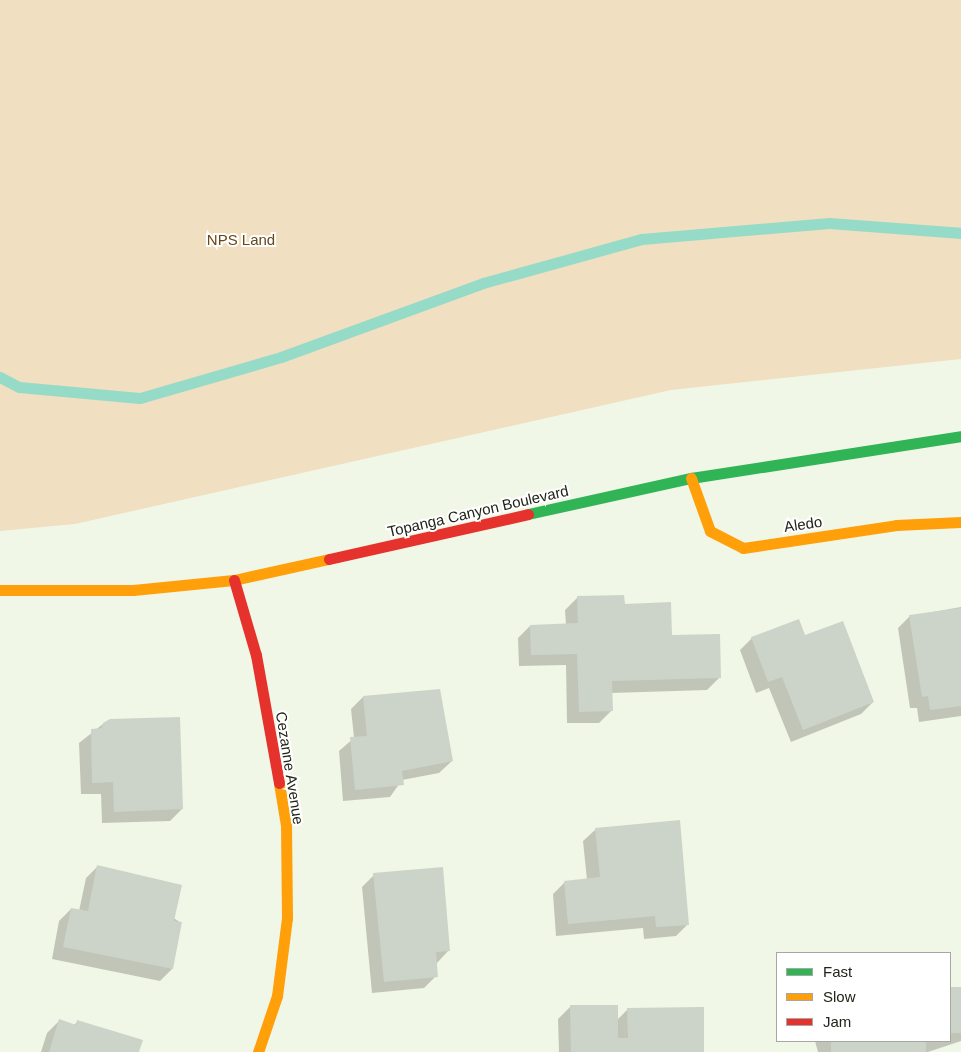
<!DOCTYPE html>
<html>
<head>
<meta charset="utf-8">
<style>
	body { margin:0 }
	#map { position:relative; width:961px; height:1052px; overflow:hidden; background:#f1f7e7; font-family:Arial,sans-serif }
	div>[style] { position:absolute }
	.green>* { inset:0; background:#f0dfc1 }
	.shadow>* { inset:0; background:#0003 }
	.stream>* { height:11px; margin:-5.5px; padding:0 5.5px; transform-origin:5.5px; border-radius:5.5px; background:#96dbc7 }
	.building>* { inset:0; background:#ccd4c9; transform-origin:0 0 }
	.fast>* { height:11px; margin:-5.5px; padding:0 5.5px; transform-origin:5.5px; border-radius:5.5px; background:#30b455 }
	.slow>* { height:11px; margin:-5.5px; padding:0 5.5px; transform-origin:5.5px; border-radius:5.5px; background:#ff9f0a }
	.jam>* { height:11px; margin:-5.5px; padding:0 5.5px; transform-origin:5.5px; border-radius:5.5px; background:#e5322d }
	span { translate:-50% -50%; white-space:nowrap; text-align:center; line-height:1.15; -webkit-text-stroke:4px #fff; paint-order:stroke }
	.park-label { font-size:15px; color:#69471a }
	.street-label { font-size:15px; color:#212419 }
	.legend { position:absolute; left:776px; top:952px; width:175px; height:90px; box-sizing:border-box; background:#fff; border:1px solid #a6a7a3; margin:0; padding:6px 9px; list-style:none; font-size:15px; color:#212419 }
	.legend li { display:flex; align-items:center; gap:10px; height:25px }
	.legend b { width:25px; border:1px solid #a6a7a3 }
</style>
</head>
<body>
<div id="map">
	<div class="green">
		<div style="clip-path:polygon(0 0,961px 0,961px 359px,671px 390px,75px 524px,0 531px)"></div>
	</div>
	<div class="shadow">
		<div style="clip-path:polygon(578px 597px,624px 605px,719px 678px,707px 690px,611px 693px,612px 710px,599px 723px,567px 723px,566px 665px,519px 666px,518px 638px,530px 626px,566px 625px,565px 610px)"></div>
		<div style="clip-path:polygon(961px 607px,961px 716px,919px 722px,917px 708px,910px 708px,898px 628px,910px 616px)"></div>
		<div style="clip-path:polygon(805px 637px,873px 702px,861px 714px,791px 742px,769px 688px,756px 693px,740px 650px,752px 638px)"></div>
		<div style="clip-path:polygon(363px 697px,452px 761px,439px 773px,402px 780px,390px 797px,343px 801px,339px 751px,354px 738px,351px 709px)"></div>
		<div style="clip-path:polygon(103px 724px,182px 809px,170px 821px,102px 823px,101px 794px,81px 794px,79px 743px)"></div>
		<div style="clip-path:polygon(596px 829px,688px 924px,676px 936px,644px 939px,643px 928px,556px 936px,553px 894px,565px 882px,587px 880px,583px 841px)"></div>
		<div style="clip-path:polygon(98px 866px,181px 923px,172px 969px,160px 981px,52px 959px,59px 921px,71px 909px,79px 911px,86px 878px)"></div>
		<div style="clip-path:polygon(374px 875px,449px 950px,437px 963px,436px 976px,424px 988px,372px 993px,362px 887px)"></div>
		<div style="clip-path:polygon(961px 988px,961px 1041px,928px 1052px,818px 1052px,815px 1041px,950px 1041px,950px 991px)"></div>
		<div style="clip-path:polygon(570px 1007px,617px 1020px,628px 1009px,703px 1052px,559px 1052px,558px 1019px)"></div>
		<div style="clip-path:polygon(59px 1021px,74px 1025px,77px 1022px,138px 1052px,41px 1052px,47px 1033px)"></div>
	</div>
	<div class="stream">
		<div style="left:0;top:377px;width:21px;rotate:28deg"></div>
		<div style="left:19px;top:387px;width:121px;rotate:5.2deg"></div>
		<div style="left:140px;top:398px;width:147px;rotate:-16.2deg"></div>
		<div style="left:281px;top:357px;width:215px;rotate:-20.1deg"></div>
		<div style="left:483px;top:283px;width:165px;rotate:-15.5deg"></div>
		<div style="left:642px;top:239px;width:188px;rotate:-4.9deg"></div>
		<div style="left:829px;top:223px;width:132px;rotate:4.3deg"></div>
	</div>
	<div class="building">
		<div style="clip-path:polygon(624px 595px,625px 604px,671px 602px,672px 635px,720px 634px,721px 678px,612px 681px,613px 711px,579px 712px,577px 654px,531px 655px,530px 625px,578px 623px,577px 596px)"></div>
		<div style="clip-path:polygon(961px 608px,961px 706px,930px 710px,928px 696px,922px 697px,909px 615px)"></div>
		<div style="clip-path:polygon(799px 619px,805px 635px,843px 621px,874px 702px,803px 730px,782px 677px,768px 682px,751px 637px)"></div>
		<div style="clip-path:polygon(440px 689px,453px 761px,402px 771px,404px 785px,355px 790px,350px 737px,367px 736px,363px 696px)"></div>
		<div style="clip-path:polygon(180px 717px,183px 809px,114px 812px,113px 782px,92px 783px,91px 729px,102px 728px,103px 723px,110px 719px)"></div>
		<div style="clip-path:polygon(680px 820px,689px 925px,656px 927px,655px 916px,568px 924px,564px 881px,600px 877px,595px 828px)"></div>
		<div style="clip-path:polygon(97px 865px,182px 885px,174px 921px,182px 922px,173px 969px,63px 947px,71px 908px,88px 911px)"></div>
		<div style="clip-path:polygon(443px 867px,450px 951px,436px 952px,438px 977px,384px 982px,373px 873px)"></div>
		<div style="left:961px;top:987px;width:46px;height:11px;rotate:90deg"></div>
		<div style="clip-path:polygon(570px 1005px,618px 1005px,618px 1038px,628px 1038px,627px 1008px,704px 1007px,704px 1052px,571px 1052px)"></div>
		<div style="clip-path:polygon(59px 1019px,76px 1025px,77px 1020px,143px 1040px,139px 1052px,49px 1052px)"></div>
		<div style="left:831px;top:1041px;width:95px;height:11px"></div>
	</div>
	<div class="fast">
		<div style="left:528px;top:514px;width:167px;rotate:-12.5deg"></div>
		<div style="left:691px;top:478px;width:273px;rotate:-8.8deg"></div>
	</div>
	<div class="slow">
		<div style="left:691px;top:478px;width:56px;rotate:70.3deg"></div>
		<div style="left:710px;top:531px;width:37px;rotate:27deg"></div>
		<div style="left:743px;top:548px;width:155px;rotate:-8.5deg"></div>
		<div style="left:896px;top:525px;width:65px;rotate:-2.6deg"></div>
		<div style="left:0;top:590px;width:133px"></div>
		<div style="left:133px;top:590px;width:101px;rotate:-5.7deg"></div>
		<div style="left:234px;top:580px;width:97px;rotate:-12.5deg"></div>
		<div style="left:258px;top:1052px;width:59px;rotate:-71.3deg"></div>
		<div style="left:277px;top:996px;width:79px;rotate:-82.7deg"></div>
		<div style="left:287px;top:918px;width:93px;rotate:-90.6deg"></div>
		<div style="left:286px;top:825px;width:43px;rotate:-99.5deg"></div>
	</div>
	<div class="jam">
		<div style="left:329px;top:559px;width:204px;rotate:-12.7deg"></div>
		<div style="left:234px;top:580px;width:78px;rotate:73.7deg"></div>
		<div style="left:256px;top:655px;width:130px;rotate:79.8deg"></div>
	</div>
	<div class="park-label">
		<span style="left:241px;top:240px">NPS Land</span>
	</div>
	<div class="street-label">
		<span style="left:478px;top:511px;rotate:-13deg">Topanga Canyon Boulevard</span>
		<span style="left:803px;top:524px;rotate:-8deg">Aledo</span>
		<span style="left:290px;top:768px;rotate:81deg">Cezanne Avenue</span>
	</div>
	<ul class="legend">
	<li><b style="height:6px;background:#30b455"></b>Fast</li>
	<li><b style="height:6px;background:#ff9f0a"></b>Slow</li>
	<li><b style="height:6px;background:#e5322d"></b>Jam</li>
	</ul>
</div>
</body>
</html>
